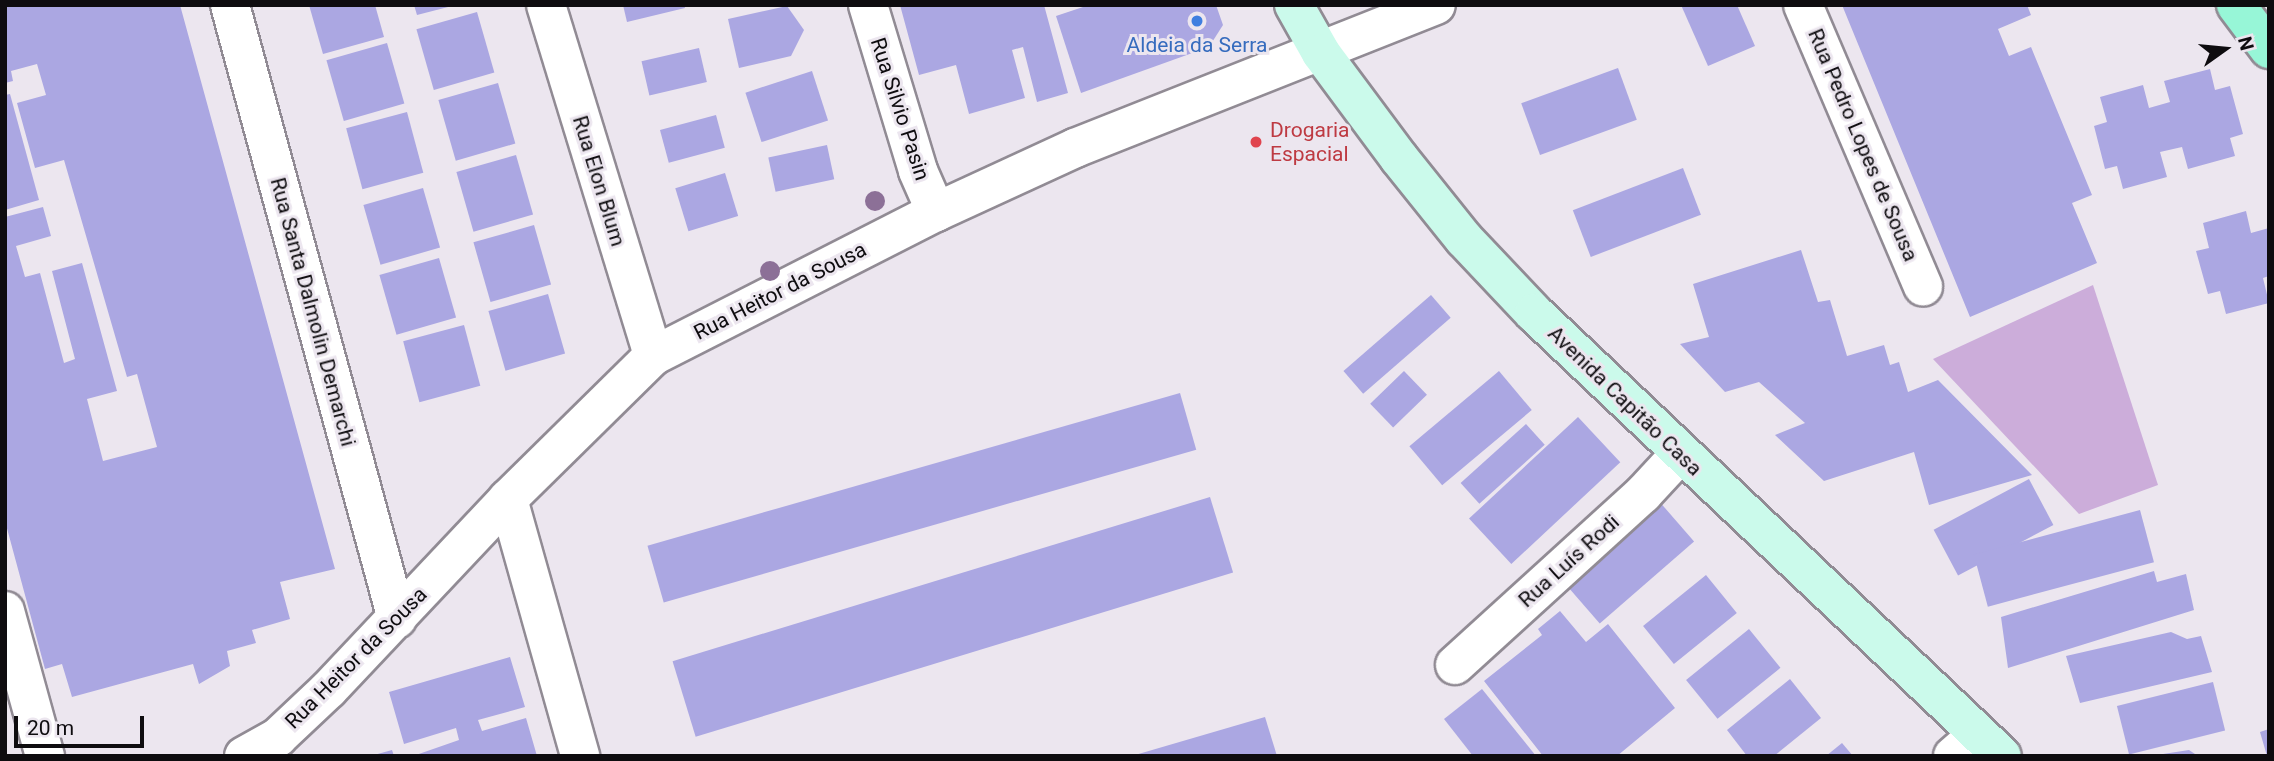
<!DOCTYPE html>
<html>
<head>
<meta charset="utf-8">
<style>
	body { margin:0 }
	#map { position:relative; width:2274px; height:761px; overflow:hidden; background:#ece6ef; font-family:Roboto,sans-serif }
	div>[style] { position:absolute }
	.green>* { inset:0; background:#ccadda }
	.building>* { inset:0; background:#aba7e2; transform-origin:0 0 }
	.roads { filter:drop-shadow(2px 0 #918b94) drop-shadow(-2px 0 #918b94) drop-shadow(0 2px #918b94) drop-shadow(0 -2px #918b94) }
	.street>* { height:38px; margin:-19px; padding:0 19px; transform-origin:19px; border-radius:19px; background:#fff }
	.secondary>* { height:38px; margin:-19px; padding:0 19px; transform-origin:19px; border-radius:19px; background:#cbfaeb }
	.primary>* { height:38px; margin:-19px; padding:0 19px; transform-origin:19px; border-radius:19px; background:#97f6d7 }
	.trees>* { width:20px; height:20px; margin:-10px; border-radius:50%; background:#8c7097 }
	.dots>* { width:19px; height:19px; translate:-50% -50%; box-sizing:border-box; border:4px solid #ece6ef; border-radius:50% }
	span { translate:-50% -50%; white-space:nowrap; text-align:center; line-height:1.15; -webkit-text-stroke:6px #ece6ef; paint-order:stroke }
	.shop-label { font-size:21px; color:#366cbe }
	.street-label { font-size:21px; color:#0e0c0f }
	.health-label { font-size:21px; color:#be3a42 }
	.left { translate:0 -50%; text-align:left }
	.frame { position:absolute; inset:0; border:7px solid #0e0c0f; pointer-events:none }
	.north { position:absolute; left:2190px; top:14px; width:70px; height:70px; -webkit-text-stroke:5px #ece6ef; paint-order:stroke; rotate:75deg; font-size:19px; font-weight:700; line-height:28px; text-align:center; color:#0e0c0f }
	.north::after { content:''; display:block; margin:auto; width:24px; height:32px; background:#0e0c0f; clip-path:polygon(50% 0,100% 100%,50% 72%,0 100%) }
	.scale { position:absolute; left:14px; top:716px; width:130px; height:32px; box-sizing:border-box; border:4px solid #0e0c0f; border-top:0; padding-left:9px; font-size:21px; line-height:24px; white-space:nowrap; color:#0e0c0f; -webkit-text-stroke:5px #ece6ef; paint-order:stroke }
</style>
</head>
<body>
<div id="map">
	<div class="green">
		<div style="clip-path:polygon(2093px 285px,2158px 485px,2079px 514px,1933px 359px)"></div>
	</div>
	<div class="building">
		<div style="clip-path:polygon(5px 5px,180px 5px,335px 569px,280px 582px,290px 619px,252px 630px,256px 643px,227px 651px,230px 666px,199px 684px,193px 664px,72px 697px,62px 664px,45px 669px,5px 521px,5px 217px,43px 207px,51px 236px,16px 246px,25px 277px,40px 273px,64px 363px,75px 359px,52px 271px,82px 263px,117px 391px,87px 399px,103px 461px,157px 447px,137px 374px,127px 377px,64px 160px,35px 168px,17px 103px,46px 95px,37px 64px,11px 71px,13px 81px,5px 83px)"></div>
		<div style="clip-path:polygon(309px 5px,375px 5px,384px 37px,323px 54px)"></div>
		<div style="clip-path:polygon(414px 5px,452px 5px,452px 6px,417px 15px)"></div>
		<div style="clip-path:polygon(623px 5px,684px 5px,685px 8px,627px 22px)"></div>
		<div style="clip-path:polygon(900px 5px,1044px 5px,1068px 93px,1037px 102px,1023px 47px,1012px 50px,1025px 98px,969px 114px,956px 65px,919px 75px)"></div>
		<div style="clip-path:polygon(1089px 5px,1216px 5px,1223px 25px,1209px 47px,1081px 93px,1056px 16px)"></div>
		<div style="clip-path:polygon(1681px 5px,1737px 5px,1755px 46px,1708px 66px)"></div>
		<div style="clip-path:polygon(1842px 5px,2027px 5px,2031px 15px,1998px 29px,2009px 56px,2031px 47px,2092px 195px,2072px 203px,2097px 263px,1970px 317px)"></div>
		<div style="clip-path:polygon(787px 6px,804px 30px,791px 56px,739px 68px,728px 19px)"></div>
		<div style="left:477px;top:12px;width:63px;height:63px;rotate:74deg"></div>
		<div style="left:387px;top:43px;width:63px;height:63px;rotate:74deg"></div>
		<div style="left:699px;top:48px;width:35px;height:59px;rotate:77deg"></div>
		<div style="left:1618px;top:68px;width:55px;height:103px;rotate:70deg"></div>
		<div style="clip-path:polygon(2210px 69px,2215px 90px,2230px 86px,2243px 134px,2230px 138px,2235px 156px,2188px 169px,2182px 147px,2160px 152px,2167px 177px,2123px 189px,2117px 166px,2105px 169px,2094px 126px,2107px 122px,2100px 97px,2143px 85px,2149px 108px,2170px 102px,2164px 81px)"></div>
		<div style="left:812px;top:71px;width:52px;height:70px;rotate:72deg"></div>
		<div style="left:498px;top:83px;width:63px;height:62px;rotate:74deg"></div>
		<div style="clip-path:polygon(10px 94px,39px 200px,5px 210px,5px 95px)"></div>
		<div style="left:407px;top:112px;width:63px;height:63px;rotate:75deg"></div>
		<div style="left:716px;top:115px;width:34px;height:58px;rotate:75deg"></div>
		<div style="left:827px;top:145px;width:35px;height:60px;rotate:78deg"></div>
		<div style="left:516px;top:155px;width:62px;height:62px;rotate:74deg"></div>
		<div style="left:1683px;top:168px;width:50px;height:118px;rotate:69deg"></div>
		<div style="left:725px;top:173px;width:45px;height:52px;rotate:73deg"></div>
		<div style="left:423px;top:188px;width:62px;height:62px;rotate:74deg"></div>
		<div style="clip-path:polygon(2246px 211px,2251px 233px,2269px 228px,2269px 276px,2263px 278px,2269px 303px,2226px 314px,2220px 291px,2208px 294px,2196px 251px,2209px 248px,2203px 223px)"></div>
		<div style="left:534px;top:225px;width:62px;height:63px;rotate:74deg"></div>
		<div style="clip-path:polygon(1801px 250px,1818px 302px,1830px 300px,1847px 356px,1884px 345px,1890px 365px,1899px 362px,1908px 392px,1938px 380px,2032px 475px,1929px 505px,1914px 452px,1824px 481px,1775px 435px,1805px 423px,1759px 382px,1725px 392px,1680px 344px,1709px 337px,1693px 284px)"></div>
		<div style="left:439px;top:258px;width:62px;height:62px;rotate:74deg"></div>
		<div style="left:548px;top:294px;width:62px;height:62px;rotate:74deg"></div>
		<div style="left:1431px;top:295px;width:30px;height:116px;rotate:49deg"></div>
		<div style="left:464px;top:325px;width:63px;height:63px;rotate:75deg"></div>
		<div style="left:1404px;top:371px;width:33px;height:47px;rotate:46deg"></div>
		<div style="left:1499px;top:371px;width:51px;height:117px;rotate:50deg"></div>
		<div style="left:1180px;top:393px;width:59px;height:554px;rotate:74deg"></div>
		<div style="left:1578px;top:417px;width:62px;height:149px;rotate:47deg"></div>
		<div style="left:1526px;top:424px;width:28px;height:88px;rotate:48deg"></div>
		<div style="left:2029px;top:479px;width:52px;height:108px;rotate:62deg"></div>
		<div style="left:1210px;top:497px;width:79px;height:562px;rotate:73deg"></div>
		<div style="left:1658px;top:500px;width:55px;height:125px;rotate:49deg"></div>
		<div style="left:2140px;top:510px;width:54px;height:172px;rotate:75deg"></div>
		<div style="clip-path:polygon(2154px 571px,2157px 582px,2186px 574px,2194px 610px,2008px 668px,2001px 617px)"></div>
		<div style="left:1706px;top:575px;width:49px;height:81px;rotate:51deg"></div>
		<div style="clip-path:polygon(1560px 611px,1586px 642px,1608px 624px,1675px 708px,1617px 756px,1543px 756px,1484px 681px,1542px 635px,1538px 629px)"></div>
		<div style="left:1749px;top:629px;width:50px;height:81px;rotate:51deg"></div>
		<div style="clip-path:polygon(2171px 632px,2187px 639px,2201px 636px,2212px 672px,2080px 703px,2066px 656px)"></div>
		<div style="clip-path:polygon(510px 657px,525px 707px,478px 720px,482px 731px,526px 718px,537px 756px,413px 756px,459px 740px,456px 728px,404px 744px,389px 692px)"></div>
		<div style="clip-path:polygon(1790px 679px,1821px 718px,1774px 756px,1747px 756px,1727px 730px)"></div>
		<div style="left:2213px;top:682px;width:50px;height:99px;rotate:76deg"></div>
		<div style="clip-path:polygon(1482px 689px,1536px 756px,1473px 756px,1444px 719px)"></div>
		<div style="clip-path:polygon(1265px 717px,1277px 756px,1136px 756px,1135px 755px)"></div>
		<div style="clip-path:polygon(2269px 729px,2269px 756px,2267px 756px,2260px 732px)"></div>
		<div style="clip-path:polygon(1842px 743px,1853px 756px,1826px 756px)"></div>
		<div style="clip-path:polygon(392px 750px,394px 756px,374px 756px,374px 755px)"></div>
		<div style="clip-path:polygon(2189px 750px,2198px 756px,2163px 756px,2163px 754px)"></div>
	</div>
	<div class="roads">
		<div class="street">
			<div style="left:230px;top:5px;width:636px;rotate:74.78deg"></div>
			<div style="left:546px;top:5px;width:367px;rotate:73deg"></div>
			<div style="left:868px;top:5px;width:173px;rotate:73.2deg"></div>
			<div style="left:918px;top:171px;width:45px;rotate:66.3deg"></div>
			<div style="left:1803px;top:5px;width:306px;rotate:66.9deg"></div>
			<div style="left:508px;top:499px;width:267px;rotate:74.3deg"></div>
			<div style="left:5px;top:611px;width:150px;rotate:74.6deg"></div>
			<div style="left:1455px;top:665px;width:254px;rotate:-42.3deg"></div>
			<div style="left:1643px;top:494px;width:54px;rotate:-47.2deg"></div>
			<div style="left:244px;top:756px;width:39px;rotate:-29deg"></div>
			<div style="left:278px;top:737px;width:70px;rotate:-43.3deg"></div>
			<div style="left:329px;top:689px;width:261px;rotate:-46.7deg"></div>
			<div style="left:508px;top:499px;width:204px;rotate:-44.6deg"></div>
			<div style="left:653px;top:356px;width:318px;rotate:-27deg"></div>
			<div style="left:936px;top:212px;width:153px;rotate:-24.7deg"></div>
			<div style="left:1075px;top:148px;width:388px;rotate:-21.6deg"></div>
			<div style="left:1953px;top:756px;width:33px;rotate:-41deg"></div>
		</div>
		<div class="secondary">
			<div style="left:1294px;top:5px;width:55px;rotate:60.6deg"></div>
			<div style="left:1321px;top:53px;width:131px;rotate:53.4deg"></div>
			<div style="left:1399px;top:158px;width:104px;rotate:51.3deg"></div>
			<div style="left:1464px;top:239px;width:102px;rotate:46.6deg"></div>
			<div style="left:1534px;top:313px;width:644px;rotate:43.43deg"></div>
		</div>
		<div class="primary">
			<div style="left:2236px;top:5px;width:55px;rotate:53.1deg"></div>
		</div>
	</div>
	<div class="trees">
		<div style="left:875px;top:201px"></div>
		<div style="left:770px;top:271px"></div>
	</div>
	<div class="dots">
		<div style="left:1197px;top:21px;background:#3f7fe0"></div>
		<div style="left:1256px;top:142px;background:#e0444e"></div>
	</div>
	<div class="shop-label">
		<span style="left:1197px;top:45px">Aldeia da Serra</span>
	</div>
	<div class="street-label">
		<span style="left:900px;top:109px;rotate:72deg">Rua Silvio Pasin</span>
		<span style="left:1863px;top:145px;rotate:67deg">Rua Pedro Lopes de Sousa</span>
		<span style="left:599px;top:181px;rotate:73deg">Rua Elon Blum</span>
		<span style="left:780px;top:291px;rotate:-27deg">Rua Heitor da Sousa</span>
		<span style="left:313px;top:312px;rotate:75deg">Rua Santa Dalmolin Demarchi</span>
		<span style="left:1625px;top:401px;rotate:44deg">Avenida Capitão Casa</span>
		<span style="left:1569px;top:561px;rotate:-42deg">Rua Luís Rodi</span>
		<span style="left:356px;top:658px;rotate:-45deg">Rua Heitor da Sousa</span>
	</div>
	<div class="health-label">
		<span class="left" style="left:1270px;top:142px">Drogaria<br>Espacial</span>
	</div>
	<div class="frame"></div>
	<div class="north">N</div>
	<div class="scale">20 m</div>
</div>
</body>
</html>
